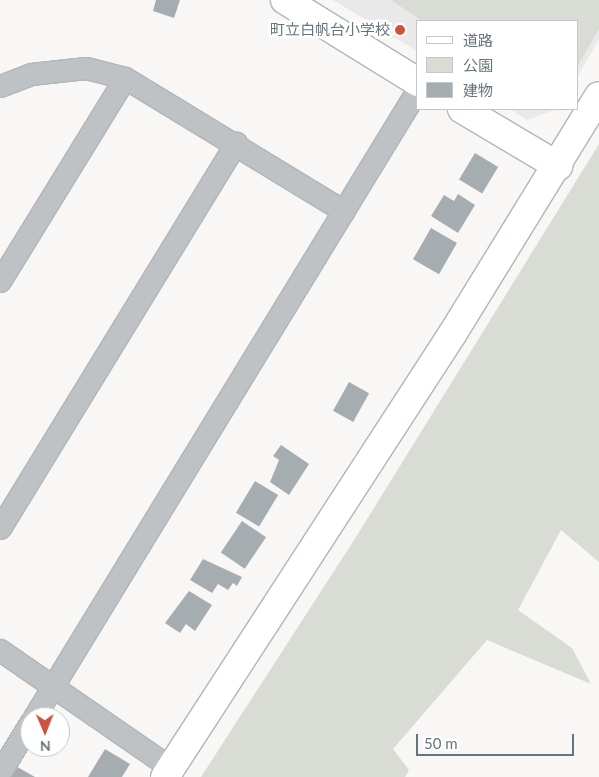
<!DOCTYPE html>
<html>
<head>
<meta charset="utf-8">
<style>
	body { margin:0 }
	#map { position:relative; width:599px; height:777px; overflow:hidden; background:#f8f7f6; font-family:Lato,"Noto Sans JP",sans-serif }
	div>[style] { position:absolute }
	.built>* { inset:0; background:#e8e9e8 }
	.green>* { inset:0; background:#d8dcd5 }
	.building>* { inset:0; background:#a5adb1; transform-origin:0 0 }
	.roads { filter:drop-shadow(1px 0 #b0b6b9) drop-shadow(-1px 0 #b0b6b9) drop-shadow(0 1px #b0b6b9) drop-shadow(0 -1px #b0b6b9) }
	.street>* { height:21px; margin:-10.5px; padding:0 10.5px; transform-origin:10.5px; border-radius:10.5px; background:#bec2c4 }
	.secondary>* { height:28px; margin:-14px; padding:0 14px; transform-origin:14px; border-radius:14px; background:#fff }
	.dots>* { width:14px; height:14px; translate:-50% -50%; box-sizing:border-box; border:2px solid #fff; border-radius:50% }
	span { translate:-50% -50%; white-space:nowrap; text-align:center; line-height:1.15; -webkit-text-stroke:5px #fff; paint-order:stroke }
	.poi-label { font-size:15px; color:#66757c }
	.right { translate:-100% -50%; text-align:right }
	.legend { position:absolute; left:416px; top:20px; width:162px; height:90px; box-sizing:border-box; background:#fff; border:1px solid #c2c8cb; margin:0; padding:6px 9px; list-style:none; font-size:15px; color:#66757c }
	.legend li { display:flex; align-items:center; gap:10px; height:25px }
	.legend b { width:25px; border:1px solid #c2c8cb }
	.north { position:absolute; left:20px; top:707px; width:50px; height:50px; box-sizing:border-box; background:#fff; border:1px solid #c2c8cb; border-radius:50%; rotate:179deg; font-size:14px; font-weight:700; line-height:20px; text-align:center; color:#66757c }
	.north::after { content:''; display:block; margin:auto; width:18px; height:22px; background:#cc5241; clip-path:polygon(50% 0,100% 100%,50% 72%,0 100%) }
	.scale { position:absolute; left:416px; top:734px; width:158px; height:22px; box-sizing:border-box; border:2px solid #66757c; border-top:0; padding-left:6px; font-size:15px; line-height:18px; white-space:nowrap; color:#66757c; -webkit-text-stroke:4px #fff; paint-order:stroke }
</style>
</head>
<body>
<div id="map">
	<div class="built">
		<div style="clip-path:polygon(333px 0,599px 0,599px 39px,578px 76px,578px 21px,418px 21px,418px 52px)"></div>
		<div style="clip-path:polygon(510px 109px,557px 109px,527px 120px)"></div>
	</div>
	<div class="green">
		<div style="clip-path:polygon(391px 0,599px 0,599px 29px,578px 65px,578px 21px,422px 21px)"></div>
		<div style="clip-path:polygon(599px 144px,599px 562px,561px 530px,518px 610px,572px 648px,591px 684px,487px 640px,393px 749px,409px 770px,405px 777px,201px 777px,356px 537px)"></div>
	</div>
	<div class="building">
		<div style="clip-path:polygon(156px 0,180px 0,174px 18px,153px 11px)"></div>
		<div style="left:475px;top:153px;width:27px;height:31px;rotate:31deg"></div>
		<div style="clip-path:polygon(458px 194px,475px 205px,458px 233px,431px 216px,444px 195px,454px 201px)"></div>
		<div style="left:431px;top:228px;width:30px;height:36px;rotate:30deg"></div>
		<div style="left:349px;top:382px;width:23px;height:33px;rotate:29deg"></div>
		<div style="clip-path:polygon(281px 445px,309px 464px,289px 495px,270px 482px,279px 460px,273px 456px)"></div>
		<div style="left:255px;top:481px;width:27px;height:37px;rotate:31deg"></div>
		<div style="left:242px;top:521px;width:29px;height:38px;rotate:34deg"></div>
		<div style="clip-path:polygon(203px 559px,242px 577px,237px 586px,233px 583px,228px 590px,218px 584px,212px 593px,190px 580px)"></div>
		<div style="clip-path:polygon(189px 591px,212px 605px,195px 631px,186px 624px,180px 633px,165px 623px)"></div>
		<div style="clip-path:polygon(105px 749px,130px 764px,122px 777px,88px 777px)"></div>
		<div style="clip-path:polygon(12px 764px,35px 777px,5px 777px)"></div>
	</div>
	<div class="roads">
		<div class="street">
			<div style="left:0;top:86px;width:33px;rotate:-21deg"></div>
			<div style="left:31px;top:74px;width:55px;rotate:-6.2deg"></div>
			<div style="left:86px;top:68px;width:40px;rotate:14.4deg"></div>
			<div style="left:125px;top:78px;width:256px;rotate:31.3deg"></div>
			<div style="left:0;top:281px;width:238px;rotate:-58.4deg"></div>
			<div style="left:0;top:528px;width:452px;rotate:-58.5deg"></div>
			<div style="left:0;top:650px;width:208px;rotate:34.6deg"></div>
			<div style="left:34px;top:717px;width:736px;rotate:-58.56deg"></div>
			<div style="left:0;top:772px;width:57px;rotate:-58.5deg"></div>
		</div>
		<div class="secondary">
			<div style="left:285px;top:0;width:156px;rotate:31.7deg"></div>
			<div style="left:462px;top:109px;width:112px;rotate:30.7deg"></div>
			<div style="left:165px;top:777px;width:529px;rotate:-57.03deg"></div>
			<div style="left:453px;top:333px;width:278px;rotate:-58.4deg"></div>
		</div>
	</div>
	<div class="dots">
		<div style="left:400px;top:30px;background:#cc5241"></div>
	</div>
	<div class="poi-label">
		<span class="right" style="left:390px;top:30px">町立白帆台小学校</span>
	</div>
	<ul class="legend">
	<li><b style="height:6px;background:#fff"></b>道路</li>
	<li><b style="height:14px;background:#d8dcd5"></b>公園</li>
	<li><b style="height:14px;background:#a5adb1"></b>建物</li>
	</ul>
	<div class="north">N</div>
	<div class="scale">50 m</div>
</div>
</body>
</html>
